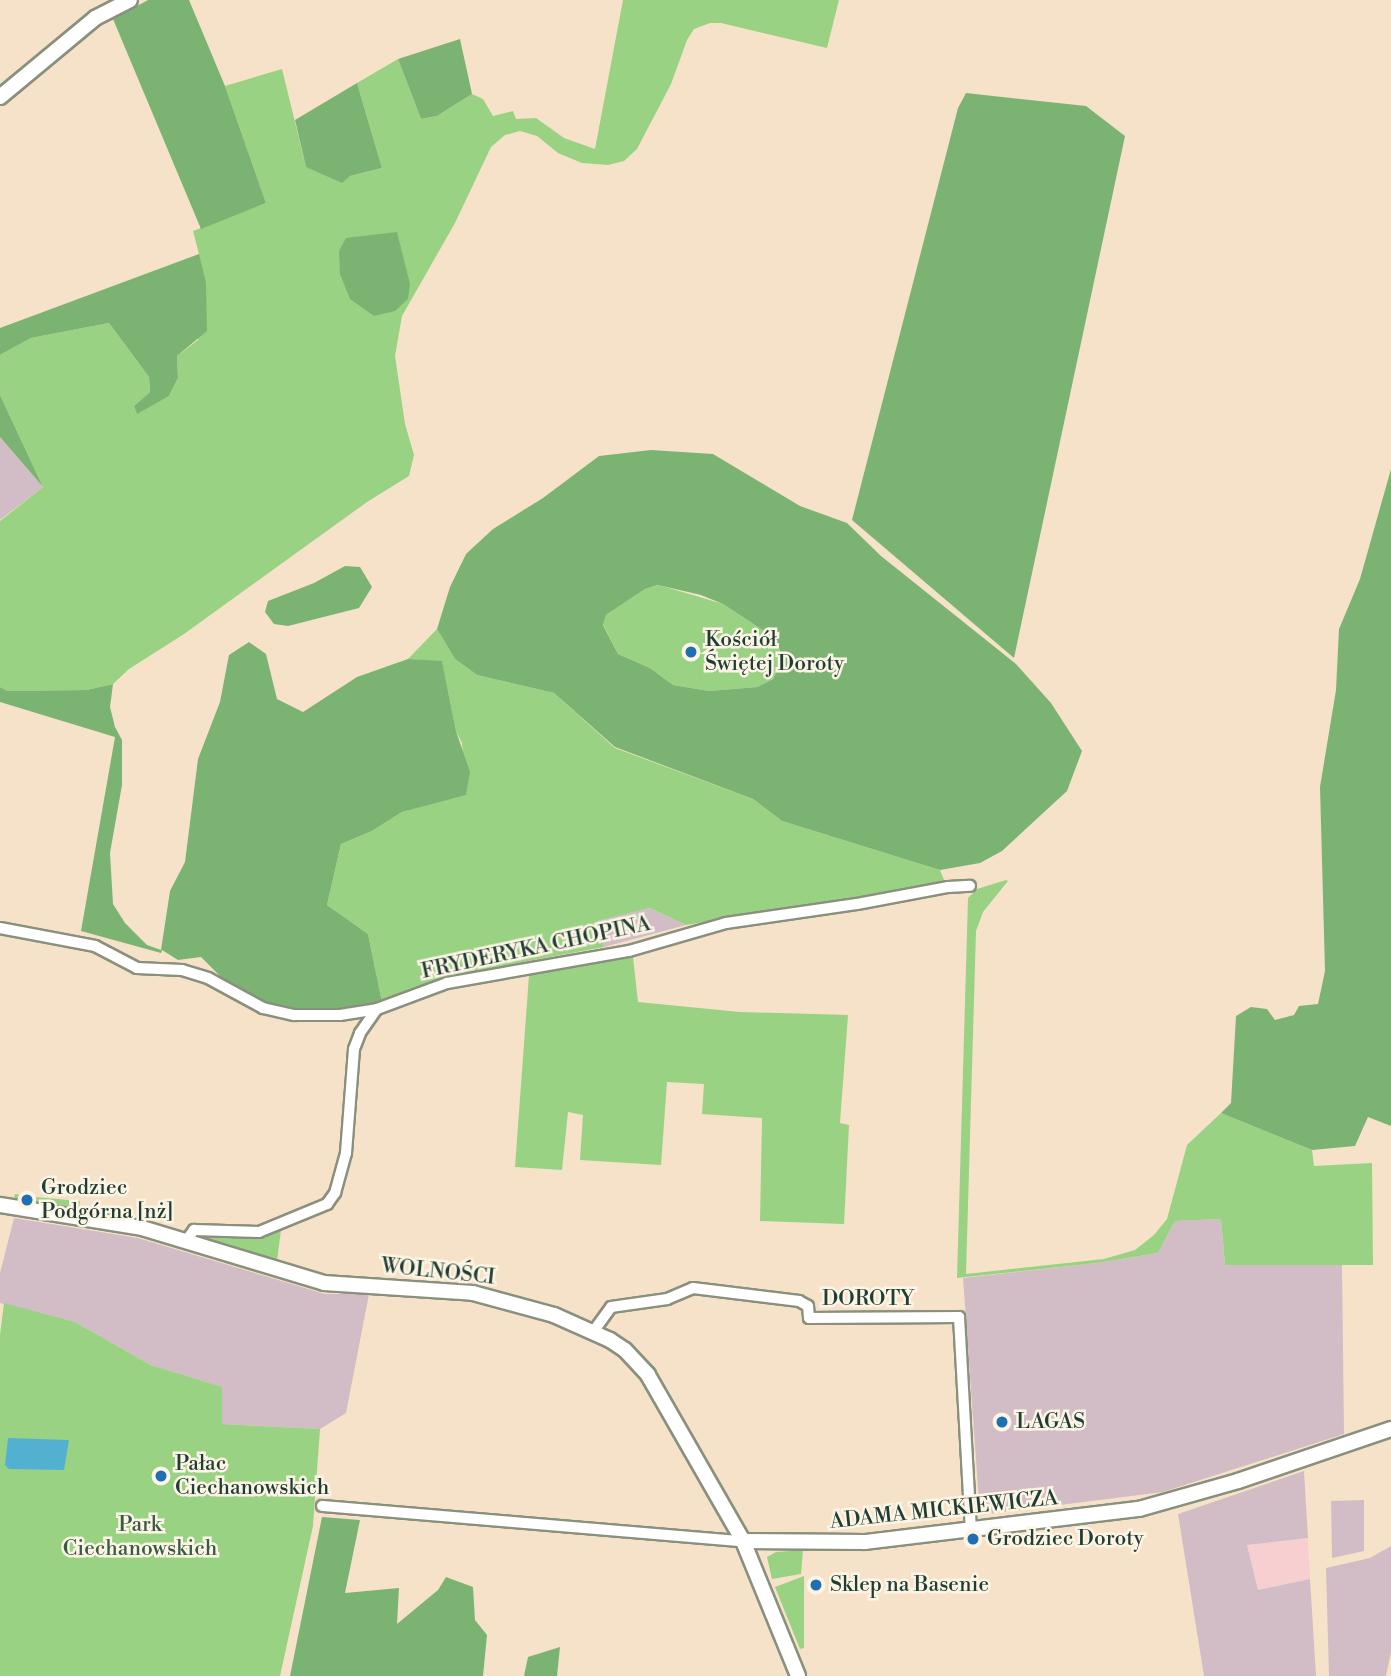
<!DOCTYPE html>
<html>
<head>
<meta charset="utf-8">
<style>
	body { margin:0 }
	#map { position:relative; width:1391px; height:1676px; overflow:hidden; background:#f6e2c8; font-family:"Libre Bodoni",serif }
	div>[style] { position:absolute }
	.built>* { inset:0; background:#f7cfd1 }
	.industrial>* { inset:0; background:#d2bdc6 }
	.green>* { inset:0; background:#9ad284 }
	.forest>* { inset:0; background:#7bb472 }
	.water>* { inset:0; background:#52b1d1 }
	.roads { filter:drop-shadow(2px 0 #8a907e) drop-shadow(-2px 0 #8a907e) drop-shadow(0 2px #8a907e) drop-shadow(0 -2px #8a907e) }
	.minor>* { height:10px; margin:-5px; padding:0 5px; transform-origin:5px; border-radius:5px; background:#fff }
	.tertiary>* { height:14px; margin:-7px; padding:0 7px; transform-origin:7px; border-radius:7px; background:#fff }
	.dots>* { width:19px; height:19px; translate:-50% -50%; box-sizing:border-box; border:4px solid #fcf5e5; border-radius:50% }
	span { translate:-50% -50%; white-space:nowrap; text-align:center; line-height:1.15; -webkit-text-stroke:5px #fcf5e5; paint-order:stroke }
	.poi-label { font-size:21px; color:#1f3d34 }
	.left { translate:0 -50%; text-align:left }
	.street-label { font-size:21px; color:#1f3d34 }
	.park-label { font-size:21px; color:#385b44 }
</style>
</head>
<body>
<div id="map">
	<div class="built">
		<div style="clip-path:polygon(1308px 1538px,1310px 1579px,1258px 1590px,1247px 1545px)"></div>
	</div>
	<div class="industrial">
		<div style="clip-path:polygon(0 437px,43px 487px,0 520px)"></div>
		<div style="clip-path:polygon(650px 908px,686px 925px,604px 947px,596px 921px)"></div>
		<div style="clip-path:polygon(14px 1218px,138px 1238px,325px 1294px,369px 1294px,346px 1413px,320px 1429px,222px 1424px,221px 1387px,151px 1365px,75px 1322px,0 1303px,0 1273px)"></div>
		<div style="clip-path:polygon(1221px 1219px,1225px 1265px,1342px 1263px,1344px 1434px,1163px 1492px,980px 1515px,963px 1278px,1097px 1263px,1158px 1253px,1175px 1221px)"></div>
		<div style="clip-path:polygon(1304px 1471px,1308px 1538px,1247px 1545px,1258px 1590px,1310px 1579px,1316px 1676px,1204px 1676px,1178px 1514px)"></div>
		<div style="clip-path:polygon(1364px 1500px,1364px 1551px,1332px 1558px,1331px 1501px)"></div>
		<div style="clip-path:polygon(1391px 1546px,1391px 1652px,1386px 1676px,1329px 1676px,1326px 1568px,1370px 1558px)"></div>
	</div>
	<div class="green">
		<div style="clip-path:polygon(623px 0,839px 0,827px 48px,721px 23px,710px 23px,694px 29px,687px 40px,671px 84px,637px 149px,624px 161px,608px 165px,582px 163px,558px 153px,537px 136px,520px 131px,505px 135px,491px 147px,455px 223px,402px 316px,395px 356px,405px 424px,414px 455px,409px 476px,367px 502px,184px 634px,129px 669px,113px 684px,87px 690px,6px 691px,0 687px,0 521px,43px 487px,0 395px,0 355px,31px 338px,109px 323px,149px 377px,150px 392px,134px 406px,137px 413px,169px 396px,178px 378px,177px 356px,198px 340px,199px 254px,193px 231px,266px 203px,225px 86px,282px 69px,306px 167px,350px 176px,382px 168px,357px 83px,398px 59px,421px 119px,437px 116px,472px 94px,483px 99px,493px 116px,513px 111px,516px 119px,536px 118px,564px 138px,595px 149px)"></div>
		<div style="clip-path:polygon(659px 585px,723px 604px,770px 635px,780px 650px,779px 666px,773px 679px,757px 687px,709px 691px,673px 685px,650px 668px,618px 654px,603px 624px,606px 615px,645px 589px)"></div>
		<div style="clip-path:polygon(437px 629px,455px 659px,477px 675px,554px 693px,615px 748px,753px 799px,782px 821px,940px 870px,946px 885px,686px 925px,650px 908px,597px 921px,604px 947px,464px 973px,382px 1002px,368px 934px,327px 905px,341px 844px,372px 831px,402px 812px,466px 794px,462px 743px,456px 731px,442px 662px,408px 659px)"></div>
		<div style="clip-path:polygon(1006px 880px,1008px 881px,983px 912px,976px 931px,966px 1274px,1104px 1259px,1135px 1250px,1154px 1235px,1167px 1219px,1187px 1145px,1221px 1113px,1312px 1150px,1314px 1166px,1372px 1163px,1373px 1265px,1225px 1265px,1221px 1219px,1175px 1221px,1158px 1253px,1097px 1263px,957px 1278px,968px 898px,977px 889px)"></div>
		<div style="clip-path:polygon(633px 957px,638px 1002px,740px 1012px,848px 1015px,840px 1123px,849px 1125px,844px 1224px,760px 1221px,762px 1118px,702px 1114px,704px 1084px,667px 1082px,661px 1165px,580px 1160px,583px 1115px,568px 1112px,562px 1170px,515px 1167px,529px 975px)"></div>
		<div style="clip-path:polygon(15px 1194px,35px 1197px,80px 1201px,79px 1209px,14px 1198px)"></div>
		<div style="clip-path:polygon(281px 1230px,277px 1261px,201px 1238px,207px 1235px,256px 1237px)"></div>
		<div style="clip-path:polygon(4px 1303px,75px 1322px,151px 1365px,222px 1387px,222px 1424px,320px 1429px,313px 1526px,280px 1676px,0 1676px,0 1335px)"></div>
		<div style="clip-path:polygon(803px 1550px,801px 1574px,772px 1579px,767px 1557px,776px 1552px)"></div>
		<div style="clip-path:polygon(804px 1576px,804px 1648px,800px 1649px,775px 1587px)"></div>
	</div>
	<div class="forest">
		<div style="clip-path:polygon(148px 0,189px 0,225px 86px,266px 203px,201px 229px,113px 19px)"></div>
		<div style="clip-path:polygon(460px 39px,472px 94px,437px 116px,421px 119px,398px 59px)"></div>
		<div style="clip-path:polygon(357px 83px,382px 168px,350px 176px,342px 183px,306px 167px,295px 120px)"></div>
		<div style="clip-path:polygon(966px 93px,1086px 106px,1125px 136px,1014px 658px,852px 520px,958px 108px)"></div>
		<div style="clip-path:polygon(397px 232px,410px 284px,408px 299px,395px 311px,374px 316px,350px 299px,340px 274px,339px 251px,346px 238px)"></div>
		<div style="clip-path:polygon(199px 254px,206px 283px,207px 331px,177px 356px,178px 378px,169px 396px,137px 414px,134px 406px,150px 392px,149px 377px,109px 323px,31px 338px,0 355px,0 328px)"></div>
		<div style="clip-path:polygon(0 395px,43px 487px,0 521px,43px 487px,0 437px)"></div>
		<div style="clip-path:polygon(evenodd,651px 450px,713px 454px,800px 506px,847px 523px,881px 556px,1016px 664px,1051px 703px,1082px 751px,1067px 791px,1002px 851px,980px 863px,940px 870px,782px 821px,753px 799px,615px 747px,554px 693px,477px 675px,455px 659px,437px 629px,450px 587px,466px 554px,493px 529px,543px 498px,599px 456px,651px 450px,658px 585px,701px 595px,723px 604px,770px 635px,780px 650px,779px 666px,773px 679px,757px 687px,709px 691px,673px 685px,650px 668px,618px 654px,603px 625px,606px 615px,645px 589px,658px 585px)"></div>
		<div style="clip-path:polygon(1391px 469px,1391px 1126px,1368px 1117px,1355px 1146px,1312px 1150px,1221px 1113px,1231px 1103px,1236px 1016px,1251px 1007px,1267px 1009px,1275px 1020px,1294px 1015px,1299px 1006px,1318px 1004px,1325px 971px,1320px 787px,1336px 690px,1339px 629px,1360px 579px)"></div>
		<div style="clip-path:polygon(345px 566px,360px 567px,372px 587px,359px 608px,288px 626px,274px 624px,265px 612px,268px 601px,314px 583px)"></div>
		<div style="clip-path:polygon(249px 642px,266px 654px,277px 699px,303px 712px,357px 677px,408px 659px,442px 661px,456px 731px,470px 772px,466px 795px,402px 812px,372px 831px,341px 844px,327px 905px,368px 934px,382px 1002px,360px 1009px,287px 1011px,234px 990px,201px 957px,178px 960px,162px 950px,161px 953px,81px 931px,115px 737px,0 702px,0 687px,7px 691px,87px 690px,113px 684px,110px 707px,115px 727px,122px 740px,122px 785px,110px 853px,113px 904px,125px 923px,147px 945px,161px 950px,170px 891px,185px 862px,198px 759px,220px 702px,229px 655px)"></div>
		<div style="clip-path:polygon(322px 1517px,360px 1520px,345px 1593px,399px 1588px,397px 1624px,438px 1590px,446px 1577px,473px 1587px,475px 1620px,487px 1635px,483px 1676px,290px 1676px)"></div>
		<div style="clip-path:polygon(560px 1647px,557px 1676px,524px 1676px,528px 1657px)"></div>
	</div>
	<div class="water">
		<div style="clip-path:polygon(8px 1438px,69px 1440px,64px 1470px,9px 1469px,5px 1465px)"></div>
	</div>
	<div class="roads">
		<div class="minor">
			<div style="left:0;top:928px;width:97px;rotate:10.7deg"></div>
			<div style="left:95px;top:946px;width:47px;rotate:27.6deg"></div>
			<div style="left:137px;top:968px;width:45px;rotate:2.5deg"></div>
			<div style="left:182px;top:970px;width:27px;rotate:17deg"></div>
			<div style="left:208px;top:978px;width:63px;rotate:28.6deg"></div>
			<div style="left:263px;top:1008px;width:32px;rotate:13deg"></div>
			<div style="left:294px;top:1015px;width:46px"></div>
			<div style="left:340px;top:1015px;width:37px;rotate:-9deg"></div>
			<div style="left:377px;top:1009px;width:75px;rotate:-20.4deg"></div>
			<div style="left:447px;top:983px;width:185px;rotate:-10deg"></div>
			<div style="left:629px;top:951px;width:101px;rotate:-16.1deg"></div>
			<div style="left:726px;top:923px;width:132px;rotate:-8.3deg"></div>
			<div style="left:857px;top:904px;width:93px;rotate:-10.6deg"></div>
			<div style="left:948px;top:887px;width:22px;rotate:-3deg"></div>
			<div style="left:186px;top:1241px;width:14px;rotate:-54deg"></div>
			<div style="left:194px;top:1230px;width:65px;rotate:1.8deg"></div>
			<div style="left:259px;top:1232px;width:74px;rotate:-22.4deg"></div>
			<div style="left:327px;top:1204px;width:14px;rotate:-54deg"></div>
			<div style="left:335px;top:1193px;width:41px;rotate:-74.6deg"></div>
			<div style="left:346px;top:1153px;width:104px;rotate:-85.6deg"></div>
			<div style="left:354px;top:1049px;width:17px;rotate:-69deg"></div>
			<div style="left:360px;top:1033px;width:29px;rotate:-55deg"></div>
			<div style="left:593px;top:1332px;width:31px;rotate:-54deg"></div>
			<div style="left:611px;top:1307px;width:57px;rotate:-8.1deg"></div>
			<div style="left:667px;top:1299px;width:28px;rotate:-23deg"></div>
			<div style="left:693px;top:1288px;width:107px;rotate:7deg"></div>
			<div style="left:799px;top:1301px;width:10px;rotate:29deg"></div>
			<div style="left:808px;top:1306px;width:12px;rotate:85deg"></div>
			<div style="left:809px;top:1318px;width:150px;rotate:-0.4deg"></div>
			<div style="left:959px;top:1317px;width:214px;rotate:86.8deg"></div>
			<div style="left:322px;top:1506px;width:422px;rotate:4.8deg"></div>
		</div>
		<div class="tertiary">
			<div style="left:0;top:97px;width:124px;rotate:-39.7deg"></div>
			<div style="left:95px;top:18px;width:39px;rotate:-27deg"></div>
			<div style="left:0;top:1205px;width:144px;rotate:9.2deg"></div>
			<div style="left:142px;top:1228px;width:190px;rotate:16.8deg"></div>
			<div style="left:324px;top:1283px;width:149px;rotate:3.8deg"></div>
			<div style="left:473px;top:1293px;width:84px;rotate:15.2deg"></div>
			<div style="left:554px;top:1315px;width:61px;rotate:24.1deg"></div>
			<div style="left:610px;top:1340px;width:18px;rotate:34deg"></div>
			<div style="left:625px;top:1350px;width:34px;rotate:47deg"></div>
			<div style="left:648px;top:1375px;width:191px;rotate:60.2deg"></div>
			<div style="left:743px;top:1541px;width:146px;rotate:67.8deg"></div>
			<div style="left:743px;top:1541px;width:122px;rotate:0.5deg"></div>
			<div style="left:865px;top:1542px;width:276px;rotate:-6.9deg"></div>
			<div style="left:1139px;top:1509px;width:103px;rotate:-15.8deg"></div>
			<div style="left:1238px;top:1481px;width:162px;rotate:-18.8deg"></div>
		</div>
	</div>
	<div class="dots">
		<div style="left:691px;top:652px;background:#1f6fb2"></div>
		<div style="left:27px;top:1200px;background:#1f6fb2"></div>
		<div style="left:1002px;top:1422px;background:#1f6fb2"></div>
		<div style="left:161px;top:1476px;background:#1f6fb2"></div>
		<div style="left:973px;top:1539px;background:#1f6fb2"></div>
		<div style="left:816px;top:1585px;background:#1f6fb2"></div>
	</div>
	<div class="poi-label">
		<span class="left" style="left:705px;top:652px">Kościół<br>Świętej Doroty</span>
		<span class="left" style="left:41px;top:1200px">Grodziec<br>Podgórna [nż]</span>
		<span class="left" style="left:1016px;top:1422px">LAGAS</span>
		<span class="left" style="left:175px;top:1476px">Pałac<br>Ciechanowskich</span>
		<span class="left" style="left:987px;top:1539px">Grodziec Doroty</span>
		<span class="left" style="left:830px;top:1585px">Sklep na Basenie</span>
	</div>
	<div class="street-label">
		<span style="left:536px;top:948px;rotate:-12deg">FRYDERYKA CHOPINA</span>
		<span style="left:438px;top:1272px;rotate:6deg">WOLNOŚCI</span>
		<span style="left:868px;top:1299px">DOROTY</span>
		<span style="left:944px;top:1510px;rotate:-6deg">ADAMA MICKIEWICZA</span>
	</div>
	<div class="park-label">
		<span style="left:140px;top:1537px">Park<br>Ciechanowskich</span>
	</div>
</div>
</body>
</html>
